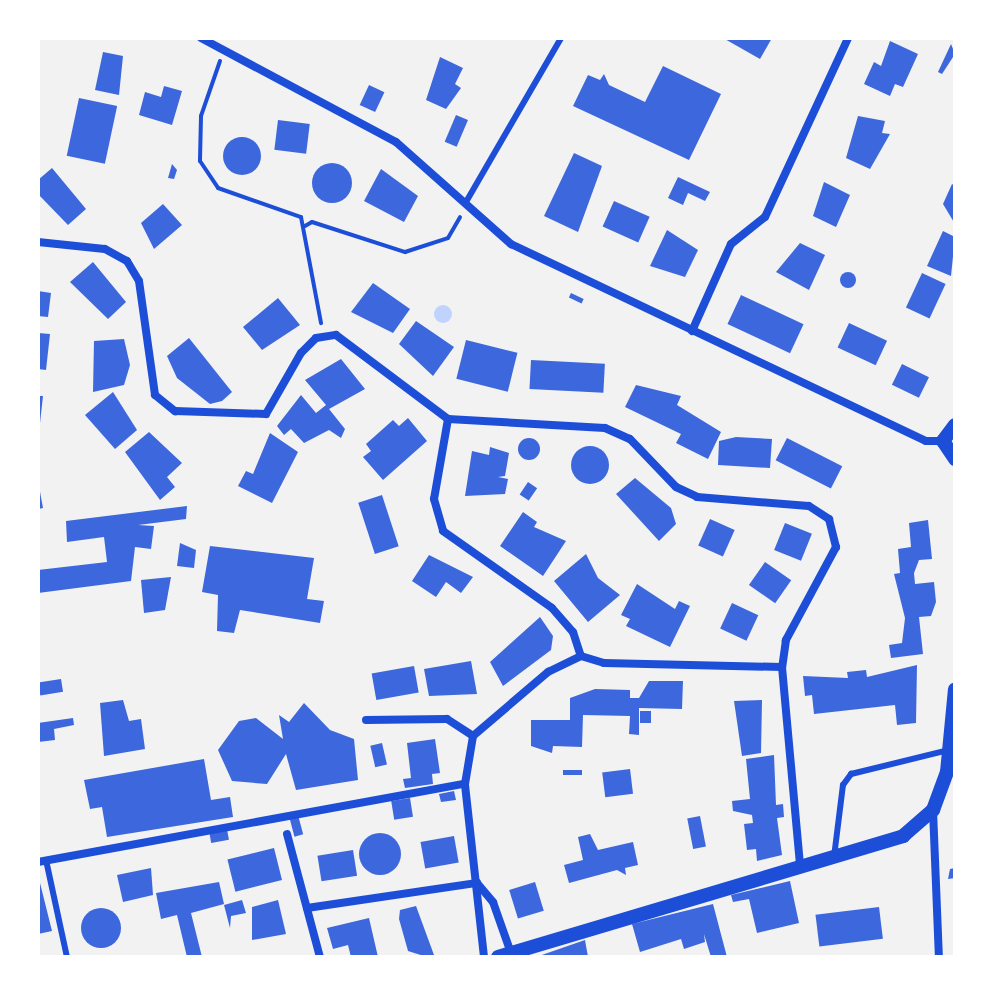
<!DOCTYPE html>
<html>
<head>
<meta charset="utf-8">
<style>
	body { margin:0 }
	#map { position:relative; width:993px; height:995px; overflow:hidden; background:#f2f2f2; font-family:Georgia,serif }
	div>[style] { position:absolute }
	.water>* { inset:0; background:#bfd3fe }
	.round { border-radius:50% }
	.building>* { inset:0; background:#3d67dc; transform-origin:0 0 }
	.path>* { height:4px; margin:-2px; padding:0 2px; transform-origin:2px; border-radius:2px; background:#1d4ed8 }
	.service>* { height:6px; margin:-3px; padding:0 3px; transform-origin:3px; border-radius:3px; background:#1d4ed8 }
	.minor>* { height:8px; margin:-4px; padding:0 4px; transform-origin:4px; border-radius:4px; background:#1d4ed8 }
	.tertiary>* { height:14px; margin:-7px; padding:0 7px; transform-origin:7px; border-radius:7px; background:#1d4ed8 }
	span { translate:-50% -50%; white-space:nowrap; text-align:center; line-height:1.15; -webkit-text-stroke:6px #fff; paint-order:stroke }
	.frame { position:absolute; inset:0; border:40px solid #fff; pointer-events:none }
</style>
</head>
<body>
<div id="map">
	<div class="water">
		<div class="round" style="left:434px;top:305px;width:18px;height:18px"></div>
	</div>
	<div class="building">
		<div style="clip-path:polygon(723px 38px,772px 38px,760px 59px)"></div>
		<div style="clip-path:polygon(890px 41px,918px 54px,903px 87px,895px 84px,890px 96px,864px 84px,874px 62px,881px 66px)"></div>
		<div style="clip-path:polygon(951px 44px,955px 54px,942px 74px,938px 72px)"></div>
		<div style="clip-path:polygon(103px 52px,123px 56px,119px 95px,95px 90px)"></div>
		<div style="clip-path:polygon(440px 57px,463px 68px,455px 84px,461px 88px,446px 109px,426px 100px)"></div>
		<div style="clip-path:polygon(663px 66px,721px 94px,689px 160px,573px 106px,588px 75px,600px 80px,604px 74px,609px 85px,645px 102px)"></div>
		<div style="left:369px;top:85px;width:17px;height:22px;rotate:25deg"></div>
		<div style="clip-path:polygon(164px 86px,182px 91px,172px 125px,139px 115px,145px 92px,161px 97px)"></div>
		<div style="left:79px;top:98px;width:39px;height:59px;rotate:12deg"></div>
		<div style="left:456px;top:115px;width:13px;height:29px;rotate:23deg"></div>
		<div style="clip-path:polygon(858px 116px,885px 121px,882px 133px,890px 134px,870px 169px,846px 158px)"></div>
		<div style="left:278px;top:120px;width:32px;height:30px;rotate:7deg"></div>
		<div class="round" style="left:223px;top:137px;width:38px;height:38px"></div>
		<div style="clip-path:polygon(574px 153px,602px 166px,578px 232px,544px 216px)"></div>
		<div class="round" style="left:312px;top:163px;width:40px;height:40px"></div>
		<div style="clip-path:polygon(172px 164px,177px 170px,174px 179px,168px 178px)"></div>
		<div style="clip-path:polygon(52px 168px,86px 209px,68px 225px,38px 194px,38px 180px)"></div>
		<div style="clip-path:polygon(381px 169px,418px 196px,404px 222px,364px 201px)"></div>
		<div style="clip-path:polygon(678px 177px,710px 192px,705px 201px,688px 193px,683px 205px,668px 198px)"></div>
		<div style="clip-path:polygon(824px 182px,850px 195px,836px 227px,813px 216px)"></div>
		<div style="clip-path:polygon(952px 184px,955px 186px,955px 224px,943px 204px)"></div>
		<div style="left:614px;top:201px;width:39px;height:28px;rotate:24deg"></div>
		<div style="clip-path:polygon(163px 204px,182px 225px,154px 249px,141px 223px)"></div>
		<div style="clip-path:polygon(667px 230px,698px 250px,685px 277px,650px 266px)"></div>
		<div style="clip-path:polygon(943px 231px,955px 237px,951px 276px,927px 266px)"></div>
		<div style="clip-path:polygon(800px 243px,825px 255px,809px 290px,776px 272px)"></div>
		<div style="clip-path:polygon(93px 262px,126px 302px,108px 319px,70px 282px)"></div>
		<div class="round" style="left:840px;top:272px;width:16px;height:16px"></div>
		<div style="left:922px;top:273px;width:26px;height:38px;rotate:25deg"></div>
		<div style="clip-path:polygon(373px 283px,410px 309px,393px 333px,351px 312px)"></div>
		<div style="clip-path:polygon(38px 291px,51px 293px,48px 317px,38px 316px)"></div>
		<div style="left:571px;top:293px;width:14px;height:5px;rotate:25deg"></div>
		<div style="left:741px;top:295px;width:69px;height:32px;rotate:25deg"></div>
		<div style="clip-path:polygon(278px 298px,300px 325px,262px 350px,243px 327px)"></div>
		<div style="clip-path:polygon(416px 321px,454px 347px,433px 376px,399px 344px)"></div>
		<div style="left:849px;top:323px;width:42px;height:27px;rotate:25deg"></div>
		<div style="clip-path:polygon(38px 333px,50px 334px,46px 370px,38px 369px)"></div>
		<div style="clip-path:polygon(189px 338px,232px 392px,222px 401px,210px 404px,177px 378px,167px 356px)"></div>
		<div style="clip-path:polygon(124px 339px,130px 365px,124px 385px,93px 392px,94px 341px)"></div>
		<div style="left:466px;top:340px;width:53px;height:40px;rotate:14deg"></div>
		<div style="clip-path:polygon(341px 359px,365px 389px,329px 409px,345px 429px,341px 438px,329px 430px,304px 443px,291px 429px,284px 435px,277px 426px,301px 395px,316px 413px,326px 405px,305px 380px)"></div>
		<div style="left:531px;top:360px;width:74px;height:29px;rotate:3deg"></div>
		<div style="left:902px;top:364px;width:30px;height:23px;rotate:26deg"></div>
		<div style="clip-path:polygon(636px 385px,681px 396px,677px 405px,721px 432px,708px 459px,676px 443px,681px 434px,625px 407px)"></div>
		<div style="clip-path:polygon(113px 392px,137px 430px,115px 449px,85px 415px)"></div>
		<div style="clip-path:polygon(38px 396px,43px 396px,40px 423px,38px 423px)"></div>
		<div style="clip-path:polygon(408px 418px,427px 441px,383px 480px,363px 457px,371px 451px,366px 444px,393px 420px,399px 426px)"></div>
		<div style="clip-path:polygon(149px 432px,182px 463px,167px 477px,175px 487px,160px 500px,125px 452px)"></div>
		<div style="clip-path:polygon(270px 433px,298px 452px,272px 503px,238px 486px,246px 471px,253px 474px)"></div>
		<div style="clip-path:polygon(736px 437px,772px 439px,770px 468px,718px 465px,719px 441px)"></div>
		<div class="round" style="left:518px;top:438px;width:22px;height:22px"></div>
		<div style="left:787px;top:438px;width:62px;height:25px;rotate:27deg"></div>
		<div class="round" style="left:571px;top:446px;width:38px;height:38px"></div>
		<div style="clip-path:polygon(490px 447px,509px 453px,505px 476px,498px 477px,508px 479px,505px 494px,465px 496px,472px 451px,489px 455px)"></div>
		<div style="clip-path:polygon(635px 478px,671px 508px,676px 524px,659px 541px,616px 494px)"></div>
		<div style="clip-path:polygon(38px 481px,43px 508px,38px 509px)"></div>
		<div style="left:528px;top:482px;width:11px;height:15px;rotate:34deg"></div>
		<div style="left:382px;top:495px;width:54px;height:25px;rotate:72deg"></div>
		<div style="clip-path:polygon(187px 506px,186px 519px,138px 525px,154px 526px,151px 549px,135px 547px,131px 581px,38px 593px,38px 570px,107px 562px,104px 537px,67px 542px,66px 521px)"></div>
		<div style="clip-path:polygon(523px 512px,537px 522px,534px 527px,566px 541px,543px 576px,500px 546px)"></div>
		<div style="left:710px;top:519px;width:27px;height:29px;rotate:24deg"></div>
		<div style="clip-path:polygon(928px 520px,932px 559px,919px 560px,914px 573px,915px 584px,934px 582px,936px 602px,931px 616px,919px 617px,923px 654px,891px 658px,889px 645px,902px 643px,905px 618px,894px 574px,900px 573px,898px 549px,911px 547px,909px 523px)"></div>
		<div style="left:785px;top:523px;width:29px;height:29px;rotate:22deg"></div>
		<div style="clip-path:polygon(180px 543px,196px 550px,194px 568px,177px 566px)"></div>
		<div style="clip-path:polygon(210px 546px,314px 558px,307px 599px,324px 601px,320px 623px,240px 610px,234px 633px,217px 631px,218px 595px,202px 592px)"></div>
		<div style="clip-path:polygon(586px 554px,598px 578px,620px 595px,588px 622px,554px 581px)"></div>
		<div style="clip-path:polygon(429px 555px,473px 577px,461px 593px,446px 582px,436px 597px,412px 581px)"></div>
		<div style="left:765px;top:562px;width:32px;height:28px;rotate:35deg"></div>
		<div style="clip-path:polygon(171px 577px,165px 610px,144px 613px,141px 580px)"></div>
		<div style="clip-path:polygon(637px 584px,675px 609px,679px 601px,690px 606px,670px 647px,626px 626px,630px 619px,621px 615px)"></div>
		<div style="left:732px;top:603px;width:29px;height:28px;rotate:25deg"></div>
		<div style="clip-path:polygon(540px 617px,553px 636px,551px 650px,503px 686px,490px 662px)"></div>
		<div style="clip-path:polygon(471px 661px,477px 694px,429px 696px,424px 669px)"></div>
		<div style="clip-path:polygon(917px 665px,916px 723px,897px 725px,895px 705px,814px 714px,812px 695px,805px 696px,803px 676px,848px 678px,847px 672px,866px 670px,867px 677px)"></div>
		<div style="left:414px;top:666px;width:27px;height:43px;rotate:80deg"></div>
		<div style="left:61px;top:679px;width:13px;height:23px;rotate:81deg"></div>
		<div style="clip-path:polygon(649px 681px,683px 681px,682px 709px,639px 708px,639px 735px,629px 734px,630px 716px,583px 715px,582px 747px,553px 746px,552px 753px,531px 746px,531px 720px,570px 720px,570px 698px,595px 689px,630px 690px,630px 698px,639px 698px)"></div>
		<div style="clip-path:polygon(123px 700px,129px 721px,141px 719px,145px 749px,104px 756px,100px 703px)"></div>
		<div style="clip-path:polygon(762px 700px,761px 753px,742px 756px,734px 701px)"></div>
		<div style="clip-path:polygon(304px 703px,330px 730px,354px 739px,358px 780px,296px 790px,286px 754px,267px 784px,232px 781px,218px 750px,239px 721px,256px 718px,283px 739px,279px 715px,289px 722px)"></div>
		<div style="left:640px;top:711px;width:11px;height:12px"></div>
		<div style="clip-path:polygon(73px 718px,74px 725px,54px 729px,55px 740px,38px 742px,38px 723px)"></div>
		<div style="clip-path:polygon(435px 739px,440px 773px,432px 774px,433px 784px,405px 788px,403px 779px,411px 778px,407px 743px)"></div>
		<div style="left:382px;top:743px;width:22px;height:12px;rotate:77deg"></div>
		<div style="clip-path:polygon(774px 755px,776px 805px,783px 804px,784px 817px,777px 818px,782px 855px,757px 861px,756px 849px,747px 850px,744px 824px,753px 823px,752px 815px,733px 811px,732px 801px,750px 799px,746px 759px)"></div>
		<div style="clip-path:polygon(204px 759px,211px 800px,230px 797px,233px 817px,107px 837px,102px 807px,90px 809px,84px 780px)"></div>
		<div style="left:630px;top:769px;width:25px;height:28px;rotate:83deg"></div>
		<div style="left:582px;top:770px;width:5px;height:19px;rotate:90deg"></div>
		<div style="clip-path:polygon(454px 791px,456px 800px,441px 802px,439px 794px)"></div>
		<div style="left:410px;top:798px;width:19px;height:19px;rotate:81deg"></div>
		<div style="left:298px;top:815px;width:20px;height:9px;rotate:75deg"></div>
		<div style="left:700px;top:816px;width:31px;height:13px;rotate:79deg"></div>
		<div style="left:227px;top:829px;width:11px;height:18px;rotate:80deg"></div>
		<div class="round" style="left:359px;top:833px;width:42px;height:42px"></div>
		<div style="clip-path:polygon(590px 834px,598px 850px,633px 842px,638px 865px,625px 868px,626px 875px,617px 870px,569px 883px,564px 865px,583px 860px,578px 837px)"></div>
		<div style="left:454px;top:836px;width:27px;height:34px;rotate:80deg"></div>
		<div style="left:274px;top:848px;width:33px;height:48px;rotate:76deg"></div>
		<div style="left:353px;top:850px;width:26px;height:36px;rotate:81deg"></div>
		<div style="clip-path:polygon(151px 868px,153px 895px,123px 902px,117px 875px)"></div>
		<div style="clip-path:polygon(955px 868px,955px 878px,948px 879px,950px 869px)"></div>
		<div style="clip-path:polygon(38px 875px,52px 931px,38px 934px)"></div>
		<div style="clip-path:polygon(790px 881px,799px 923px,757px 933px,749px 899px,733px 902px,731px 895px)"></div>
		<div style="clip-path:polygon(219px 882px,224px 904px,191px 913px,202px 957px,187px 957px,177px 915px,161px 919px,156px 893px)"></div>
		<div style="left:535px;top:882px;width:30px;height:27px;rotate:73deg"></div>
		<div style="clip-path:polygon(242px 900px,246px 913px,231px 916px,230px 928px,224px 905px)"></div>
		<div style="clip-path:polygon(278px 900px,286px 934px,252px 940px,252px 907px)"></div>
		<div style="clip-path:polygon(713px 904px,727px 957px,711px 957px,704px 934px,705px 942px,684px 949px,681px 939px,640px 952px,632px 924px)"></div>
		<div style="clip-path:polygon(416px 906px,434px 955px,427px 957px,408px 951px,399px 919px,400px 910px)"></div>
		<div style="left:879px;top:907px;width:32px;height:64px;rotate:83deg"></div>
		<div class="round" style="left:81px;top:908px;width:40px;height:40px"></div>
		<div style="clip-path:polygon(369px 918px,378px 957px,351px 957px,348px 945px,333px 949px,327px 928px)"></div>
		<div style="clip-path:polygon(585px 940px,588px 957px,536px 957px)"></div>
	</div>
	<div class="path">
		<div style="left:220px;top:61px;width:58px;rotate:109.1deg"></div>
		<div style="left:201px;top:116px;width:45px;rotate:91.3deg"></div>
		<div style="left:200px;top:161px;width:32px;rotate:56deg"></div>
		<div style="left:218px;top:188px;width:88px;rotate:19.3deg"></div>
		<div style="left:301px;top:217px;width:108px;rotate:79.3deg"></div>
		<div style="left:305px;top:226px;width:8px;rotate:-30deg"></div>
		<div style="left:312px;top:222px;width:98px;rotate:17.9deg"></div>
		<div style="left:405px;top:252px;width:45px;rotate:-18deg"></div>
		<div style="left:448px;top:238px;width:24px;rotate:-60deg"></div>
	</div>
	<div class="service">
		<div style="left:466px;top:202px;width:190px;rotate:-59.9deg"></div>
		<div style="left:834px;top:857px;width:73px;rotate:-82.9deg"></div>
		<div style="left:843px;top:785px;width:14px;rotate:-54deg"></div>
		<div style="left:851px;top:774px;width:101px;rotate:-13.8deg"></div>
		<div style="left:46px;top:860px;width:99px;rotate:77.8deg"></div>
	</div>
	<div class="minor">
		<div style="left:201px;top:38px;width:221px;rotate:28.1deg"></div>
		<div style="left:396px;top:142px;width:154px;rotate:41.6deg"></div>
		<div style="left:511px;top:244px;width:459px;rotate:25.4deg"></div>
		<div style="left:926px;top:441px;width:17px"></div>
		<div style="left:38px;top:242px;width:67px;rotate:6deg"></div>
		<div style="left:105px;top:249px;width:25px;rotate:29deg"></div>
		<div style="left:127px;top:261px;width:23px;rotate:59deg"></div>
		<div style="left:139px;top:281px;width:115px;rotate:82deg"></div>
		<div style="left:155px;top:395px;width:26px;rotate:39deg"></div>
		<div style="left:175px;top:411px;width:91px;rotate:1.9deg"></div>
		<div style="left:266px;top:414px;width:70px;rotate:-60.2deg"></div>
		<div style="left:301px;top:353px;width:21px;rotate:-45deg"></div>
		<div style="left:316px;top:338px;width:20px;rotate:-9deg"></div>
		<div style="left:336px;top:335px;width:140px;rotate:36.9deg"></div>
		<div style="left:448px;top:419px;width:157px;rotate:3.3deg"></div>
		<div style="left:605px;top:428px;width:27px;rotate:24deg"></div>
		<div style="left:630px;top:439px;width:66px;rotate:46.2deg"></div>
		<div style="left:676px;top:487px;width:23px;rotate:25deg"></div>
		<div style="left:697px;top:497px;width:112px;rotate:4.6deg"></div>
		<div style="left:809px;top:506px;width:24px;rotate:33deg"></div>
		<div style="left:829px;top:519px;width:29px;rotate:76deg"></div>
		<div style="left:836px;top:547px;width:106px;rotate:118.3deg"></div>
		<div style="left:786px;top:640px;width:27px;rotate:98deg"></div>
		<div style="left:782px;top:667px;width:199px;rotate:84.8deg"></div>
		<div style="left:692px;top:331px;width:95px;rotate:-65.9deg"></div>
		<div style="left:731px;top:244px;width:43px;rotate:-38.5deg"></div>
		<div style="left:765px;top:217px;width:197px;rotate:-65.1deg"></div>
		<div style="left:448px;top:419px;width:81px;rotate:99.9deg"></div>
		<div style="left:434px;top:499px;width:33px;rotate:74deg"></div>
		<div style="left:443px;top:531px;width:133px;rotate:35.2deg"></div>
		<div style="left:552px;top:608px;width:32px;rotate:49deg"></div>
		<div style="left:573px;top:632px;width:25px;rotate:72deg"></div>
		<div style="left:581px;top:656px;width:24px;rotate:17deg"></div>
		<div style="left:604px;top:663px;width:178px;rotate:1.3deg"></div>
		<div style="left:366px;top:720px;width:81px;rotate:-0.7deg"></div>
		<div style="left:447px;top:719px;width:31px;rotate:33deg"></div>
		<div style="left:933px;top:810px;width:147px;rotate:87.7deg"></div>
		<div style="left:287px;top:834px;width:127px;rotate:75deg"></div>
		<div style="left:38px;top:862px;width:434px;rotate:-10.4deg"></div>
		<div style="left:477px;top:883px;width:25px;rotate:50deg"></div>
		<div style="left:493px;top:902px;width:54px;rotate:70.6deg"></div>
		<div style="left:307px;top:908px;width:172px;rotate:-8.4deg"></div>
		<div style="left:484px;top:957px;width:174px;rotate:-96.3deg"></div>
		<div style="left:465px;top:784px;width:49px;rotate:-80.5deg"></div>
		<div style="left:473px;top:736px;width:99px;rotate:-40.5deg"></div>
		<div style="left:548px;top:672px;width:37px;rotate:-26deg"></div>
	</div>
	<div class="tertiary">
		<div style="left:955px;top:425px;width:20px;rotate:127deg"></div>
		<div style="left:943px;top:441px;width:22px;rotate:56deg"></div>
		<div style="left:498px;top:957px;width:423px;rotate:-16.6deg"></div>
		<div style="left:903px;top:836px;width:40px;rotate:-41deg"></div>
		<div style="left:933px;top:810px;width:40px;rotate:-69.8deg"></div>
		<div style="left:947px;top:772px;width:83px;rotate:-84.5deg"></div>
	</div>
	<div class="frame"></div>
</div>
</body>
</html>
